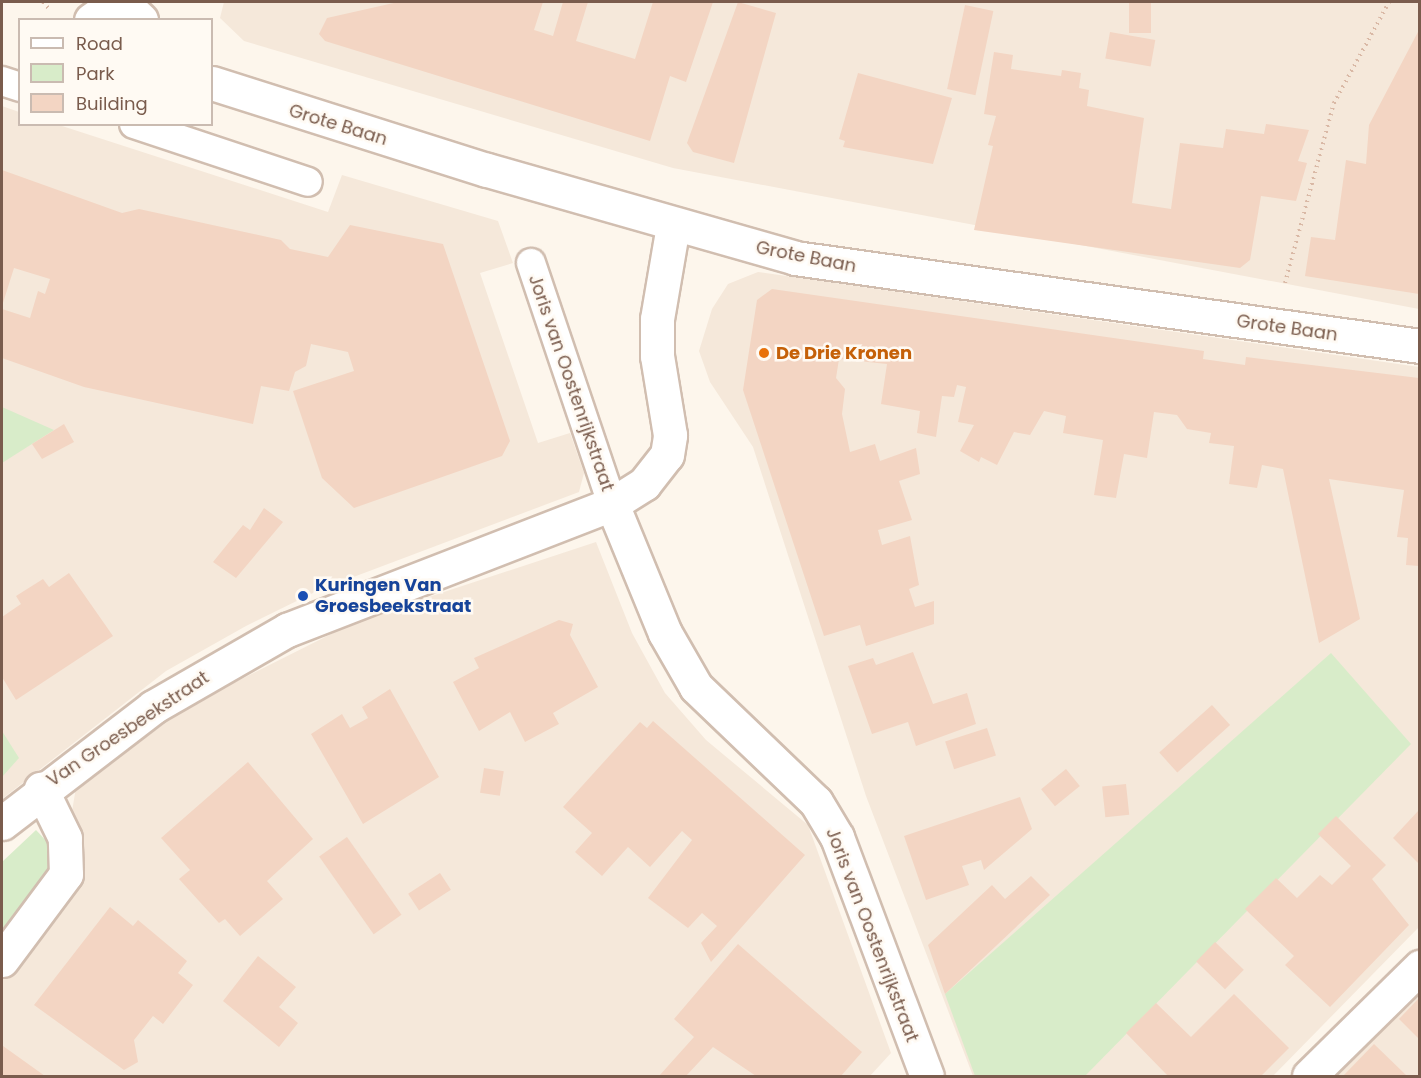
<!DOCTYPE html>
<html>
<head>
<meta charset="utf-8">
<style>
	body { margin:0 }
	#map { position:relative; width:1421px; height:1078px; overflow:hidden; background:#fdf6ec; font-family:Poppins,sans-serif }
	div>[style] { position:absolute }
	.residential>* { inset:0; background:#f5e8da }
	.green>* { inset:0; background:#d8ecc9 }
	.building>* { inset:0; background:#f3d5c3; transform-origin:0 0 }
	.path>* { height:4px; margin-top:-2px; transform-origin:0; background:repeating-linear-gradient(90deg,#d9b8a5 0 1.5px,transparent 0 6px) }
	.roads { filter:drop-shadow(2px 0 #d1beb0) drop-shadow(-2px 0 #d1beb0) drop-shadow(0 2px #d1beb0) drop-shadow(0 -2px #d1beb0) }
	.lane>* { height:28px; margin:-14px; padding:0 14px; transform-origin:14px; border-radius:14px; background:#fff }
	.street>* { height:33px; margin:-16.5px; padding:0 16.5px; transform-origin:16.5px; border-radius:16.5px; background:#fff }
	.dots>* { width:16px; height:16px; translate:-50% -50%; box-sizing:border-box; border:3px solid #fffaf3; border-radius:50% }
	span { translate:-50% -50%; white-space:nowrap; text-align:center; line-height:1.15; -webkit-text-stroke:5px #fffaf3; paint-order:stroke }
	.street-label { font-size:18px; color:#7a5c4d }
	.food-label { font-size:18px; color:#c56008; font-weight:700 }
	.left { translate:0 -50%; text-align:left }
	.transit-label { font-size:18px; color:#164399; font-weight:700 }
	.frame { position:absolute; inset:0; border:3px solid #7a5c4d; pointer-events:none }
	.legend { position:absolute; left:18px; top:18px; width:195px; height:108px; box-sizing:border-box; background:#fffaf3; border:2px solid #cabbb1; margin:0; padding:8px 10px; list-style:none; font-size:18px; color:#7a5c4d }
	.legend li { display:flex; align-items:center; gap:12px; height:30px }
	.legend b { width:30px; border:2px solid #cabbb1 }
</style>
</head>
<body>
<div id="map">
	<div class="residential">
		<div style="clip-path:polygon(224px 2px,1419px 2px,1419px 309px,673px 168px,244px 41px,220px 18px)"></div>
		<div style="clip-path:polygon(2px 106px,19px 112px,20px 124px,59px 125px,328px 212px,342px 175px,498px 221px,513px 263px,480px 273px,538px 443px,570px 433px,584px 473px,579px 492px,319px 590px,246px 626px,166px 671px,2px 799px)"></div>
		<div style="clip-path:polygon(758px 272px,1419px 367px,1419px 927px,1273px 1076px,973px 1076px,866px 796px,753px 447px,710px 382px,699px 351px,712px 309px,728px 284px)"></div>
		<div style="clip-path:polygon(596px 542px,632px 633px,665px 693px,706px 740px,808px 825px,891px 1053px,870px 1076px,2px 1076px,2px 970px,71px 818px,76px 787px,192px 704px,359px 620px)"></div>
		<div style="clip-path:polygon(1419px 986px,1419px 1076px,1330px 1076px)"></div>
	</div>
	<div class="green">
		<div style="clip-path:polygon(2px 407px,54px 430px,2px 463px)"></div>
		<div style="clip-path:polygon(1331px 653px,1411px 744px,1085px 1076px,975px 1076px,945px 994px)"></div>
		<div style="clip-path:polygon(2px 731px,19px 758px,2px 777px)"></div>
		<div style="clip-path:polygon(36px 830px,52px 847px,53px 865px,2px 942px,2px 862px)"></div>
	</div>
	<div class="building">
		<div style="clip-path:polygon(398px 2px,543px 2px,534px 30px,553px 36px,563px 2px,588px 2px,576px 41px,635px 59px,653px 2px,713px 2px,686px 82px,670px 76px,650px 141px,325px 41px,319px 34px,327px 18px)"></div>
		<div style="clip-path:polygon(738px 2px,776px 13px,734px 163px,693px 152px,687px 143px)"></div>
		<div style="left:1129px;top:2px;width:22px;height:31px"></div>
		<div style="left:965px;top:5px;width:29px;height:86px;rotate:12deg"></div>
		<div style="clip-path:polygon(1419px 30px,1419px 294px,1305px 276px,1311px 237px,1335px 240px,1346px 160px,1366px 164px,1369px 125px)"></div>
		<div style="left:1110px;top:32px;width:46px;height:27px;rotate:10deg"></div>
		<div style="clip-path:polygon(994px 52px,1013px 55px,1011px 69px,1061px 76px,1062px 70px,1081px 73px,1079px 88px,1089px 90px,1087px 106px,1144px 118px,1132px 203px,1171px 209px,1180px 143px,1223px 148px,1226px 129px,1264px 134px,1266px 124px,1309px 130px,1298px 161px,1307px 163px,1296px 201px,1261px 196px,1250px 260px,1240px 268px,974px 230px,993px 146px,988px 145px,996px 116px,984px 114px)"></div>
		<div style="clip-path:polygon(858px 73px,952px 98px,933px 164px,843px 147px,845px 141px,839px 139px)"></div>
		<div style="clip-path:polygon(2px 170px,122px 213px,139px 209px,281px 240px,290px 249px,328px 257px,350px 225px,443px 244px,510px 441px,502px 456px,354px 508px,322px 478px,293px 391px,354px 371px,348px 352px,311px 344px,306px 366px,295px 372px,289px 391px,261px 386px,253px 424px,84px 387px,2px 358px,2px 309px,30px 318px,38px 291px,45px 294px,50px 279px,14px 268px,2px 306px)"></div>
		<div style="clip-path:polygon(772px 289px,1204px 351px,1203px 359px,1245px 365px,1246px 357px,1419px 378px,1419px 566px,1406px 565px,1408px 538px,1397px 537px,1404px 490px,1329px 479px,1360px 619px,1319px 643px,1283px 469px,1262px 465px,1257px 488px,1229px 484px,1234px 446px,1209px 443px,1211px 433px,1187px 429px,1177px 415px,1154px 412px,1147px 458px,1124px 454px,1116px 498px,1094px 495px,1103px 440px,1063px 433px,1066px 416px,1044px 411px,1030px 435px,1014px 432px,997px 465px,981px 457px,979px 462px,960px 451px,974px 425px,958px 422px,966px 387px,957px 385px,954px 397px,942px 396px,936px 437px,917px 433px,920px 411px,881px 404px,887px 364px,839px 359px,836px 378px,845px 389px,842px 414px,850px 452px,875px 444px,880px 461px,916px 448px,920px 474px,899px 481px,912px 520px,878px 530px,882px 545px,910px 536px,919px 585px,909px 589px,915px 607px,934px 601px,934px 624px,866px 646px,860px 625px,824px 636px,743px 390px,757px 300px)"></div>
		<div style="clip-path:polygon(64px 424px,74px 442px,42px 459px,32px 444px)"></div>
		<div style="clip-path:polygon(264px 508px,283px 522px,236px 578px,213px 562px,243px 525px,250px 530px)"></div>
		<div style="clip-path:polygon(69px 573px,113px 636px,16px 700px,2px 677px,2px 617px,21px 604px,16px 596px,43px 579px,49px 587px)"></div>
		<div style="clip-path:polygon(559px 620px,573px 624px,570px 635px,598px 687px,553px 713px,559px 724px,525px 742px,510px 712px,479px 731px,453px 682px,479px 668px,474px 658px)"></div>
		<div style="clip-path:polygon(913px 652px,933px 704px,967px 693px,976px 724px,916px 746px,908px 722px,872px 734px,848px 666px,873px 658px,876px 665px)"></div>
		<div style="clip-path:polygon(390px 689px,439px 777px,363px 824px,311px 734px,342px 714px,350px 728px,368px 718px,362px 707px)"></div>
		<div style="left:1212px;top:705px;width:27px;height:71px;rotate:48deg"></div>
		<div style="clip-path:polygon(653px 721px,805px 855px,711px 962px,701px 943px,717px 926px,702px 913px,688px 928px,648px 898px,692px 840px,682px 831px,650px 867px,628px 847px,602px 876px,575px 852px,592px 833px,563px 807px,640px 722px,647px 728px)"></div>
		<div style="left:987px;top:728px;width:29px;height:44px;rotate:72deg"></div>
		<div style="clip-path:polygon(248px 762px,313px 839px,267px 881px,283px 899px,240px 936px,225px 919px,219px 923px,179px 879px,190px 870px,161px 838px)"></div>
		<div style="left:484px;top:768px;width:20px;height:25px;rotate:9deg"></div>
		<div style="left:1066px;top:769px;width:22px;height:32px;rotate:51deg"></div>
		<div style="left:1126px;top:784px;width:31px;height:24px;rotate:84deg"></div>
		<div style="clip-path:polygon(1020px 797px,1032px 829px,984px 870px,981px 860px,962px 866px,969px 885px,926px 900px,904px 836px)"></div>
		<div style="clip-path:polygon(1419px 810px,1419px 864px,1393px 838px)"></div>
		<div style="clip-path:polygon(1336px 816px,1386px 865px,1372px 879px,1409px 925px,1330px 1007px,1285px 965px,1294px 956px,1245px 909px,1276px 878px,1297px 898px,1320px 875px,1332px 885px,1351px 866px,1318px 834px)"></div>
		<div style="left:347px;top:837px;width:95px;height:34px;rotate:55deg"></div>
		<div style="left:440px;top:873px;width:20px;height:38px;rotate:57deg"></div>
		<div style="clip-path:polygon(1031px 876px,1050px 895px,945px 994px,928px 945px,992px 885px,1005px 899px)"></div>
		<div style="clip-path:polygon(110px 907px,133px 926px,138px 920px,187px 961px,178px 973px,193px 985px,163px 1024px,153px 1016px,134px 1040px,138px 1062px,124px 1070px,34px 1005px)"></div>
		<div style="left:1215px;top:942px;width:40px;height:27px;rotate:44deg"></div>
		<div style="clip-path:polygon(738px 944px,862px 1052px,841px 1076px,756px 1076px,713px 1047px,686px 1076px,659px 1076px,694px 1037px,674px 1019px)"></div>
		<div style="clip-path:polygon(258px 956px,296px 987px,279px 1007px,298px 1023px,279px 1047px,223px 1001px)"></div>
		<div style="clip-path:polygon(1234px 994px,1289px 1048px,1261px 1076px,1168px 1076px,1126px 1033px,1156px 1003px,1191px 1037px)"></div>
		<div style="clip-path:polygon(1419px 998px,1419px 1039px,1399px 1019px)"></div>
		<div style="clip-path:polygon(1374px 1044px,1407px 1076px,1343px 1076px)"></div>
		<div style="clip-path:polygon(3px 1046px,45px 1076px,2px 1076px)"></div>
	</div>
	<div class="path">
		<div style="left:43px;top:2px;width:11px;rotate:49deg"></div>
		<div style="left:1285px;top:283px;width:187px;rotate:-74.8deg"></div>
		<div style="left:1334px;top:103px;width:115px;rotate:-61.4deg"></div>
	</div>
	<div class="roads">
		<div class="lane">
			<div style="left:2px;top:81px;width:19px;rotate:18deg"></div>
			<div style="left:134px;top:124px;width:183px;rotate:18.4deg"></div>
			<div style="left:531px;top:263px;width:254px;rotate:71.4deg"></div>
		</div>
		<div class="street">
			<div style="left:122px;top:2px;width:26px;rotate:43deg"></div>
			<div style="left:91px;top:20px;width:32px;rotate:-35deg"></div>
			<div style="left:212px;top:83px;width:288px;rotate:17.6deg"></div>
			<div style="left:487px;top:170px;width:320px;rotate:15.9deg"></div>
			<div style="left:795px;top:258px;width:631px;rotate:8.01deg"></div>
			<div style="left:612px;top:504px;width:139px;rotate:67.7deg"></div>
			<div style="left:665px;top:633px;width:62px;rotate:60.1deg"></div>
			<div style="left:696px;top:687px;width:166px;rotate:43.8deg"></div>
			<div style="left:816px;top:802px;width:41px;rotate:59deg"></div>
			<div style="left:837px;top:837px;width:255px;rotate:69.4deg"></div>
			<div style="left:2px;top:823px;width:190px;rotate:-37.5deg"></div>
			<div style="left:153px;top:707px;width:155px;rotate:-29.9deg"></div>
			<div style="left:287px;top:630px;width:349px;rotate:-21.2deg"></div>
			<div style="left:612px;top:504px;width:38px;rotate:-32deg"></div>
			<div style="left:644px;top:484px;width:37px;rotate:-52deg"></div>
			<div style="left:667px;top:455px;width:20px;rotate:-81deg"></div>
			<div style="left:670px;top:435px;width:80px;rotate:-99.3deg"></div>
			<div style="left:657px;top:356px;width:37px;rotate:-90deg"></div>
			<div style="left:657px;top:319px;width:95px;rotate:-80.3deg"></div>
			<div style="left:2px;top:960px;width:107px;rotate:-53.3deg"></div>
			<div style="left:66px;top:874px;width:36px;rotate:-92deg"></div>
			<div style="left:65px;top:838px;width:55px;rotate:-116.1deg"></div>
			<div style="left:1309px;top:1076px;width:156px;rotate:-44.5deg"></div>
		</div>
	</div>
	<div class="dots">
		<div style="left:764px;top:353px;background:#e8710a"></div>
		<div style="left:303px;top:596px;background:#1a4fb4"></div>
	</div>
	<div class="street-label">
		<span style="left:338px;top:125px;rotate:17deg">Grote Baan</span>
		<span style="left:806px;top:257px;rotate:11deg">Grote Baan</span>
		<span style="left:1287px;top:328px;rotate:8deg">Grote Baan</span>
		<span style="left:571px;top:383px;rotate:71deg">Joris van Oostenrijkstraat</span>
		<span style="left:128px;top:729px;rotate:-34deg">Van Groesbeekstraat</span>
		<span style="left:872px;top:935px;rotate:69deg">Joris van Oostenrijkstraat</span>
	</div>
	<div class="food-label">
		<span class="left" style="left:776px;top:353px">De Drie Kronen</span>
	</div>
	<div class="transit-label">
		<span class="left" style="left:315px;top:596px">Kuringen Van<br>Groesbeekstraat</span>
	</div>
	<div class="frame"></div>
	<ul class="legend">
	<li><b style="height:8px;background:#fff"></b>Road</li>
	<li><b style="height:16px;background:#d8ecc9"></b>Park</li>
	<li><b style="height:16px;background:#f3d5c3"></b>Building</li>
	</ul>
</div>
</body>
</html>
